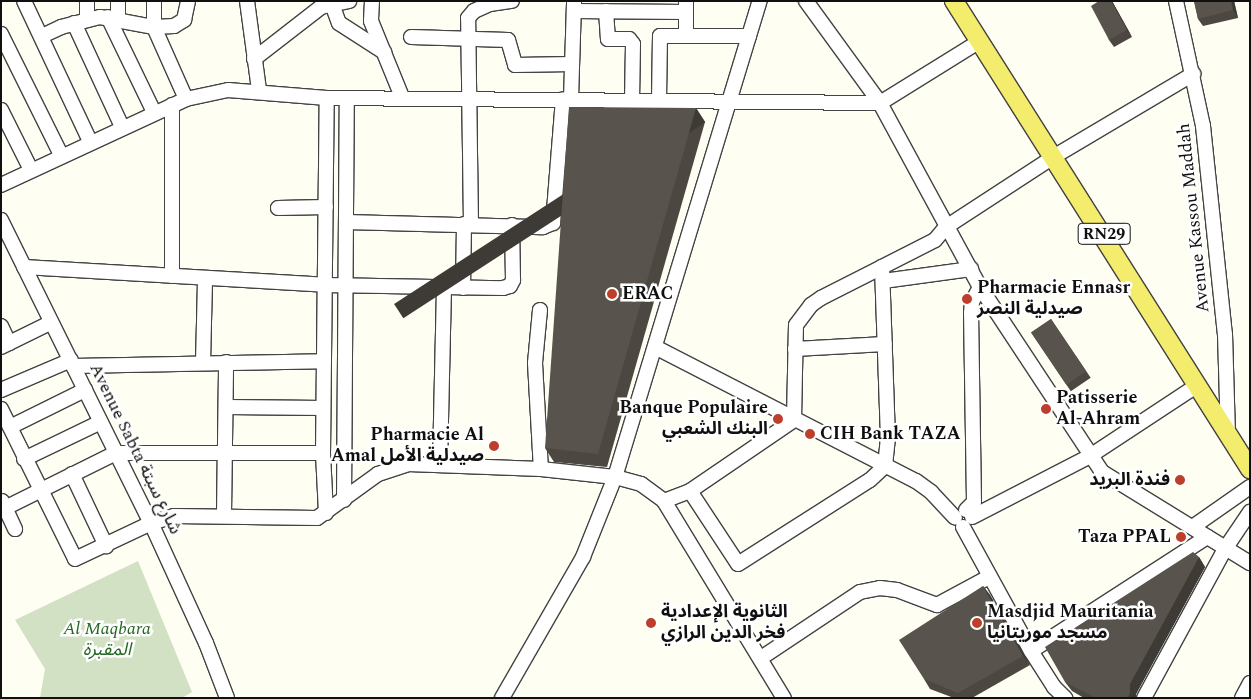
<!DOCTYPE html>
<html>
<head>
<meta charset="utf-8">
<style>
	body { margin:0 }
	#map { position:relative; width:1251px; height:699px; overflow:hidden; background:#fffef3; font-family:Spectral,"Noto Sans Arabic",serif }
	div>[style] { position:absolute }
	.cemetery>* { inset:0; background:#d2e1c3 }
	.roads { filter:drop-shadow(1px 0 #434343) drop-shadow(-1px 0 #434343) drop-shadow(0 1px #434343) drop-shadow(0 -1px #434343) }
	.minor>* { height:14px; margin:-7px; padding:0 7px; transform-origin:7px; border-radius:7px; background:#fff }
	.major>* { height:18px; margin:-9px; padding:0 9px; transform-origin:9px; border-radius:9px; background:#f4ec6d }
	.wall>* { inset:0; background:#4c4741; transform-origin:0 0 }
	.shaded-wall>* { inset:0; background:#3e3a35; transform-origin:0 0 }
	.building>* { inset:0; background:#58534c; transform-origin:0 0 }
	.dots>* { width:14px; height:14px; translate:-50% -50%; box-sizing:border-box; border:2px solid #fff; border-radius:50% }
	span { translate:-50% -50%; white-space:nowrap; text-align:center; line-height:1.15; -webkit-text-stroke:5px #fff; paint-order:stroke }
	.shield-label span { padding:1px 4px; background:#fff; border:1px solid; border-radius:4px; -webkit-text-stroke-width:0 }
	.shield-label { font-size:16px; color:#101010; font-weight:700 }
	.street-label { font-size:18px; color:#101010 }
	.poi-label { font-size:18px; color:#101010; font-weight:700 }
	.left { translate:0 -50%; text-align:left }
	.right { translate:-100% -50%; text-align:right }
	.park-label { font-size:18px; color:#236721; font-style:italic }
	.frame { position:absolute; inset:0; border:2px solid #101010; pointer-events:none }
</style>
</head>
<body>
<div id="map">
	<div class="cemetery">
		<div style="clip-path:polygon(138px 561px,192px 692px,182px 698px,40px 698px,45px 669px,15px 620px)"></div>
	</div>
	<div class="roads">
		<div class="minor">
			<div style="left:24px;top:1px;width:155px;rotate:64.8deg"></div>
			<div style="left:247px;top:1px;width:90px;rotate:82.3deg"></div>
			<div style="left:372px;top:1px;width:20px;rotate:93deg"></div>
			<div style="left:371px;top:21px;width:82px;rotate:67.8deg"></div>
			<div style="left:806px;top:1px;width:126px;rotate:54deg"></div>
			<div style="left:880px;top:103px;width:209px;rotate:61.5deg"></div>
			<div style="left:980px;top:287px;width:222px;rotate:56.6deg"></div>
			<div style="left:1102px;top:472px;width:174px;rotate:31.6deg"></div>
			<div style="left:1176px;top:1px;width:128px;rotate:77.8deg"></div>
			<div style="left:1203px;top:126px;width:209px;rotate:84deg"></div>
			<div style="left:1225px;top:334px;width:99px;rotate:88.3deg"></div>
			<div style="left:332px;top:4px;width:20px;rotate:70deg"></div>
			<div style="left:339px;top:23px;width:54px;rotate:32.8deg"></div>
			<div style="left:574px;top:11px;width:112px;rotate:0.5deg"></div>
			<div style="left:606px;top:11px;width:28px;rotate:86deg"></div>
			<div style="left:608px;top:39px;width:21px"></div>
			<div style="left:629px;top:39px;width:6px;rotate:51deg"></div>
			<div style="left:633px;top:44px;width:56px;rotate:91deg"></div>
			<div style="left:108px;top:17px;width:106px;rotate:64.2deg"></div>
			<div style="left:87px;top:20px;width:19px;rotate:-90deg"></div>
			<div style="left:118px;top:20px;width:19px;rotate:-90deg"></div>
			<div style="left:74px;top:23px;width:115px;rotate:65.2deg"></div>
			<div style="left:1px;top:34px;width:135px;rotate:63.6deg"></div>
			<div style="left:42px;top:36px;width:21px;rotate:-25deg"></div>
			<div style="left:61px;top:27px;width:40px;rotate:-14.4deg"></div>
			<div style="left:100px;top:17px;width:55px;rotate:10.5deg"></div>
			<div style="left:154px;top:27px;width:26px;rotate:-90deg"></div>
			<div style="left:686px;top:36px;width:35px;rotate:-90deg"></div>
			<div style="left:411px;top:37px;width:97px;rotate:1.8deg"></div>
			<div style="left:508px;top:40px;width:26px;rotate:74deg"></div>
			<div style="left:515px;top:65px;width:57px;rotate:-1deg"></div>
			<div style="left:254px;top:59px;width:85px;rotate:-37.8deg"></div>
			<div style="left:321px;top:7px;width:29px;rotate:-12deg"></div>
			<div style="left:186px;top:99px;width:79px;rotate:-114deg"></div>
			<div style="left:154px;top:27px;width:20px;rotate:-3deg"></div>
			<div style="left:174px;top:26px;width:12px;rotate:-31deg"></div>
			<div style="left:184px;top:20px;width:19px;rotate:-78deg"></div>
			<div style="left:571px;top:99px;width:97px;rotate:-88.2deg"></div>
			<div style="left:659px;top:100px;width:64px;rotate:-89.1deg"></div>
			<div style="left:660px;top:36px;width:89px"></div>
			<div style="left:1px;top:110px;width:67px;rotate:63.4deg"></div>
			<div style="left:1px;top:185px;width:204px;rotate:-24.9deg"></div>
			<div style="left:186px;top:99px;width:43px;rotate:-12.1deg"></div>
			<div style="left:228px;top:90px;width:99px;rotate:4.6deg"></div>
			<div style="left:327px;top:98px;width:553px;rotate:0.52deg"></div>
			<div style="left:880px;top:103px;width:118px;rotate:-31.8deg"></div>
			<div style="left:278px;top:208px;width:48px;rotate:-1.2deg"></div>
			<div style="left:1px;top:220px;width:338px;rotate:63.7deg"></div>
			<div style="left:151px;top:523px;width:132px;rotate:65.4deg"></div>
			<div style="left:206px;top:643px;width:59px;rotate:69.1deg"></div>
			<div style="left:346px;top:222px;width:197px;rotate:1.5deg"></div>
			<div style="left:543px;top:227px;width:11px;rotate:-22deg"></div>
			<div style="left:553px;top:223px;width:124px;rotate:-85.4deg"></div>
			<div style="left:471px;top:224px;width:206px;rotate:-90.8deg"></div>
			<div style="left:468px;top:18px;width:9px;rotate:-49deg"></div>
			<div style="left:474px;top:11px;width:17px;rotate:-24deg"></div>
			<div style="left:490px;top:4px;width:22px;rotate:-8deg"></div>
			<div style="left:24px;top:267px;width:301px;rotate:3.4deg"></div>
			<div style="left:324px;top:285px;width:179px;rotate:1deg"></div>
			<div style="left:503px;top:288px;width:7px;rotate:-16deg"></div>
			<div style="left:510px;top:286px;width:7px;rotate:-63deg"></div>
			<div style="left:513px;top:280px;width:55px;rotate:-91deg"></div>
			<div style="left:172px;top:276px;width:171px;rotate:-90deg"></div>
			<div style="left:883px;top:281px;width:89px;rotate:-7.8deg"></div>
			<div style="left:463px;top:288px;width:64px;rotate:-89.1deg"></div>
			<div style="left:540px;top:310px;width:53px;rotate:95.4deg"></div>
			<div style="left:535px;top:363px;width:106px;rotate:86.8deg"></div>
			<div style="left:1px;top:326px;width:19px;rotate:65deg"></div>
			<div style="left:1px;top:347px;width:55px;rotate:-26.1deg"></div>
			<div style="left:655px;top:347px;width:293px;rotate:27.2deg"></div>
			<div style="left:916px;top:481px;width:19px;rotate:36deg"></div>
			<div style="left:931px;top:492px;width:35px;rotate:47deg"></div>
			<div style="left:795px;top:349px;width:90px;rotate:-3.2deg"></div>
			<div style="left:203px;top:363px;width:84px;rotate:-88.6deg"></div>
			<div style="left:73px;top:366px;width:251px;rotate:-1.1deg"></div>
			<div style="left:1px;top:390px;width:76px;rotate:-23.2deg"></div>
			<div style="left:227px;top:407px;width:96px;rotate:0.6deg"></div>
			<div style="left:1px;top:409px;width:167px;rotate:63.7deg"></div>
			<div style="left:75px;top:559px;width:84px;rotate:-25.3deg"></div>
			<div style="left:151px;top:523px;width:24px;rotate:-17deg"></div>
			<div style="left:174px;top:516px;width:143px;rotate:0.8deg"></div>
			<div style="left:317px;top:518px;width:75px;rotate:-35.8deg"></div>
			<div style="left:378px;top:474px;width:32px;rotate:-18deg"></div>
			<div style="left:408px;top:464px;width:133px;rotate:2.2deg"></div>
			<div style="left:541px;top:469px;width:74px;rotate:6.2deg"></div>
			<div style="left:615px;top:477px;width:27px;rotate:15deg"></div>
			<div style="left:641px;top:484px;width:29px;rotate:36deg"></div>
			<div style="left:664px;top:501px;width:231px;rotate:58.7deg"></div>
			<div style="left:10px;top:427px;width:84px;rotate:-26.3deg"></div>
			<div style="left:24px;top:459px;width:85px;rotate:-25.7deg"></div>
			<div style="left:440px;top:464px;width:175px;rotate:-88.7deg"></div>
			<div style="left:72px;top:474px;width:80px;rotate:64.7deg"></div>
			<div style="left:690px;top:491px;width:87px;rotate:56.7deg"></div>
			<div style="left:738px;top:564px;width:156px;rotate:-32.5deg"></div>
			<div style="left:870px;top:480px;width:21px;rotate:-43deg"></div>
			<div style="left:885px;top:466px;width:27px;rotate:-84deg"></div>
			<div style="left:888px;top:439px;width:172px;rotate:-92deg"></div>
			<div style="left:882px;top:267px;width:59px;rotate:-27deg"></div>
			<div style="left:935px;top:240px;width:17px;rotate:-50deg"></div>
			<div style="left:946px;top:227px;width:130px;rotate:-33.1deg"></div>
			<div style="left:1055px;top:156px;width:161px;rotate:-30.7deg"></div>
			<div style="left:344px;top:500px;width:402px;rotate:-89.6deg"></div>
			<div style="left:2px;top:501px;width:31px;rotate:65deg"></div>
			<div style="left:664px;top:501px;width:28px;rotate:-21deg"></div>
			<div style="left:690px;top:491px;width:126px;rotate:-34.3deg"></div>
			<div style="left:794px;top:420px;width:95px;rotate:-88.8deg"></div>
			<div style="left:796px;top:325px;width:25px;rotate:-53deg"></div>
			<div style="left:811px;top:305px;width:12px;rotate:-35deg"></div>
			<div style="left:821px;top:298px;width:68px;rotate:-26.9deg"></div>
			<div style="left:5px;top:508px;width:124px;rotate:-26.4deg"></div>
			<div style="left:116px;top:453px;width:207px"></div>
			<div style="left:966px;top:510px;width:11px;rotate:-45deg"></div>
			<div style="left:974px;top:502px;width:189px;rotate:-90.9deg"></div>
			<div style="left:971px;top:313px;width:11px;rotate:-85deg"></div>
			<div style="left:972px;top:302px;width:17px;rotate:-62deg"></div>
			<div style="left:326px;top:513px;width:60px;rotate:-92.9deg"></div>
			<div style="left:323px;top:453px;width:355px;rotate:-89.4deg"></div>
			<div style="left:224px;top:514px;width:152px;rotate:-89.2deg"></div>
			<div style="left:972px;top:517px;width:133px;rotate:-27.3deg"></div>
			<div style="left:1090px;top:456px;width:127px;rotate:-33.4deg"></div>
			<div style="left:1194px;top:526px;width:68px;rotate:-34.9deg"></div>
			<div style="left:963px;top:527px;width:141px;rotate:61.3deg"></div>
			<div style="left:1031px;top:651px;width:43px;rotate:57.4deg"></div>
			<div style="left:1054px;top:687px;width:16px;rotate:45deg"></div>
			<div style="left:1031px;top:651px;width:210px;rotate:-32.9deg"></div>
			<div style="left:761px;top:658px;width:119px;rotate:-33.7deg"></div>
			<div style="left:860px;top:592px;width:20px;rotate:-11deg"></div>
			<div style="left:880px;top:588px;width:17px;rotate:7deg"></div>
			<div style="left:897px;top:590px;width:43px;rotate:20.6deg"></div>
			<div style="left:937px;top:605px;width:59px;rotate:-28.3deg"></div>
			<div style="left:502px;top:698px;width:163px;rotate:-60.1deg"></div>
			<div style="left:583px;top:557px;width:86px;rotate:-68.2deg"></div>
			<div style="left:615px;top:477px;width:498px;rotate:-73.1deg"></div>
			<div style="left:1144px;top:698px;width:170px;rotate:-61.5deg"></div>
			<div style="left:1225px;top:549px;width:45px;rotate:-56deg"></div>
			<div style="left:1242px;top:698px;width:17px;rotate:-62deg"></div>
		</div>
		<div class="major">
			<div style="left:954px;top:1px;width:554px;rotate:57.69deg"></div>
		</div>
	</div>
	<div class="wall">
		<div style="clip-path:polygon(1099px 1px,1112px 1px,1132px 37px,1114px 47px,1109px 40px)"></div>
		<div style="clip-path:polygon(1194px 1px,1234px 1px,1238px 18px,1203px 26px,1198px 19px)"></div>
		<div style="clip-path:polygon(696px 108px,705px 122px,607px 467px,554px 462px,545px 448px)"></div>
		<div style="left:1051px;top:319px;width:71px;height:24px;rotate:56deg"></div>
		<div style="clip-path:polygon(1199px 557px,1205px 567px,1136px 694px,1136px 698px,1084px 698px,1072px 691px,1065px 682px)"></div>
		<div style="clip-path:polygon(983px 586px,990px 595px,1030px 665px,972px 698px,954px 698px,930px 689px,924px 679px)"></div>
	</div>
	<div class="shaded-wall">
		<div style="clip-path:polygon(1111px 1px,1112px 1px,1132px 37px,1127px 30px)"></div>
		<div style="clip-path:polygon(1231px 1px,1234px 1px,1238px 18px,1233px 10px)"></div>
		<div style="left:696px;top:108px;width:17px;height:360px;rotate:57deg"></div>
		<div style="clip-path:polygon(1199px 557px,1205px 567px,1136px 694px,1136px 698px,1128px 698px,1130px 684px)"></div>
		<div style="clip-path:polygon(983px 586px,990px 595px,1030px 665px,1023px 656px)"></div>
	</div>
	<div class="building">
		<div style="clip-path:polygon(1099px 1px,1111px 1px,1127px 30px,1109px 40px,1091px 6px)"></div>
		<div style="clip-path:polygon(1194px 1px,1231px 1px,1233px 10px,1198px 19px)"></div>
		<div style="clip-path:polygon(569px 107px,696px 108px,598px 454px,545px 448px)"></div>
		<div style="left:1051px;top:319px;width:63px;height:24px;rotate:56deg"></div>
		<div style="clip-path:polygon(1193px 552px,1199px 557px,1130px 684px,1130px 693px,1128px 698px,1096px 698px,1065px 682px,1045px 647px)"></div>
		<div style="clip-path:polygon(983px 586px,1023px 656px,958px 693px,924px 679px,899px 640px)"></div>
	</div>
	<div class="dots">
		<div style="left:612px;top:294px;background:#bd3e2a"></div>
		<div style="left:967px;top:299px;background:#bd3e2a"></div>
		<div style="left:1046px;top:409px;background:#bd3e2a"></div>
		<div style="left:778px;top:419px;background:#bd3e2a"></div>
		<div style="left:810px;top:434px;background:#bd3e2a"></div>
		<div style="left:494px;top:446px;background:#bd3e2a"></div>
		<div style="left:1180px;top:480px;background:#bd3e2a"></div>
		<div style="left:1181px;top:537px;background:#bd3e2a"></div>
		<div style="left:651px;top:623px;background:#bd3e2a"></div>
		<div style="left:977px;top:623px;background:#bd3e2a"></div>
	</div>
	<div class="shield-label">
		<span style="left:1104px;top:234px">RN29</span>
	</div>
	<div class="street-label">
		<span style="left:1194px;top:218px;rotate:-96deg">Avenue Kassou Maddah</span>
		<span style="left:135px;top:449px;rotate:64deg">Avenue Sabta شارع سبتة</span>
	</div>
	<div class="poi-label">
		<span class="left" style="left:977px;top:299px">Pharmacie Ennasr<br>صيدلية النصر</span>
		<span class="left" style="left:622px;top:294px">ERAC</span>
		<span class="left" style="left:1056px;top:409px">Patisserie<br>Al-Ahram</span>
		<span class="right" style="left:768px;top:419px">Banque Populaire<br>البنك الشعبي</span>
		<span class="left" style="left:820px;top:434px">CIH Bank TAZA</span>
		<span class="right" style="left:484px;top:446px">Pharmacie Al<br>Amal صيدلية الأمل</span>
		<span class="right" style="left:1170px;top:480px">فندة البريد</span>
		<span class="right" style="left:1171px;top:537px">Taza PPAL</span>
		<span class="left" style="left:661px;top:623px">الثانوية الإعدادية<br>فخر الدين الرازي</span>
		<span class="left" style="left:987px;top:623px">Masdjid Mauritania<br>مسجد موريتانيا</span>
	</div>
	<div class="park-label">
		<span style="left:107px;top:640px">Al Maqbara<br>المقبرة</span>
	</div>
	<div class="frame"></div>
</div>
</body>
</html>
